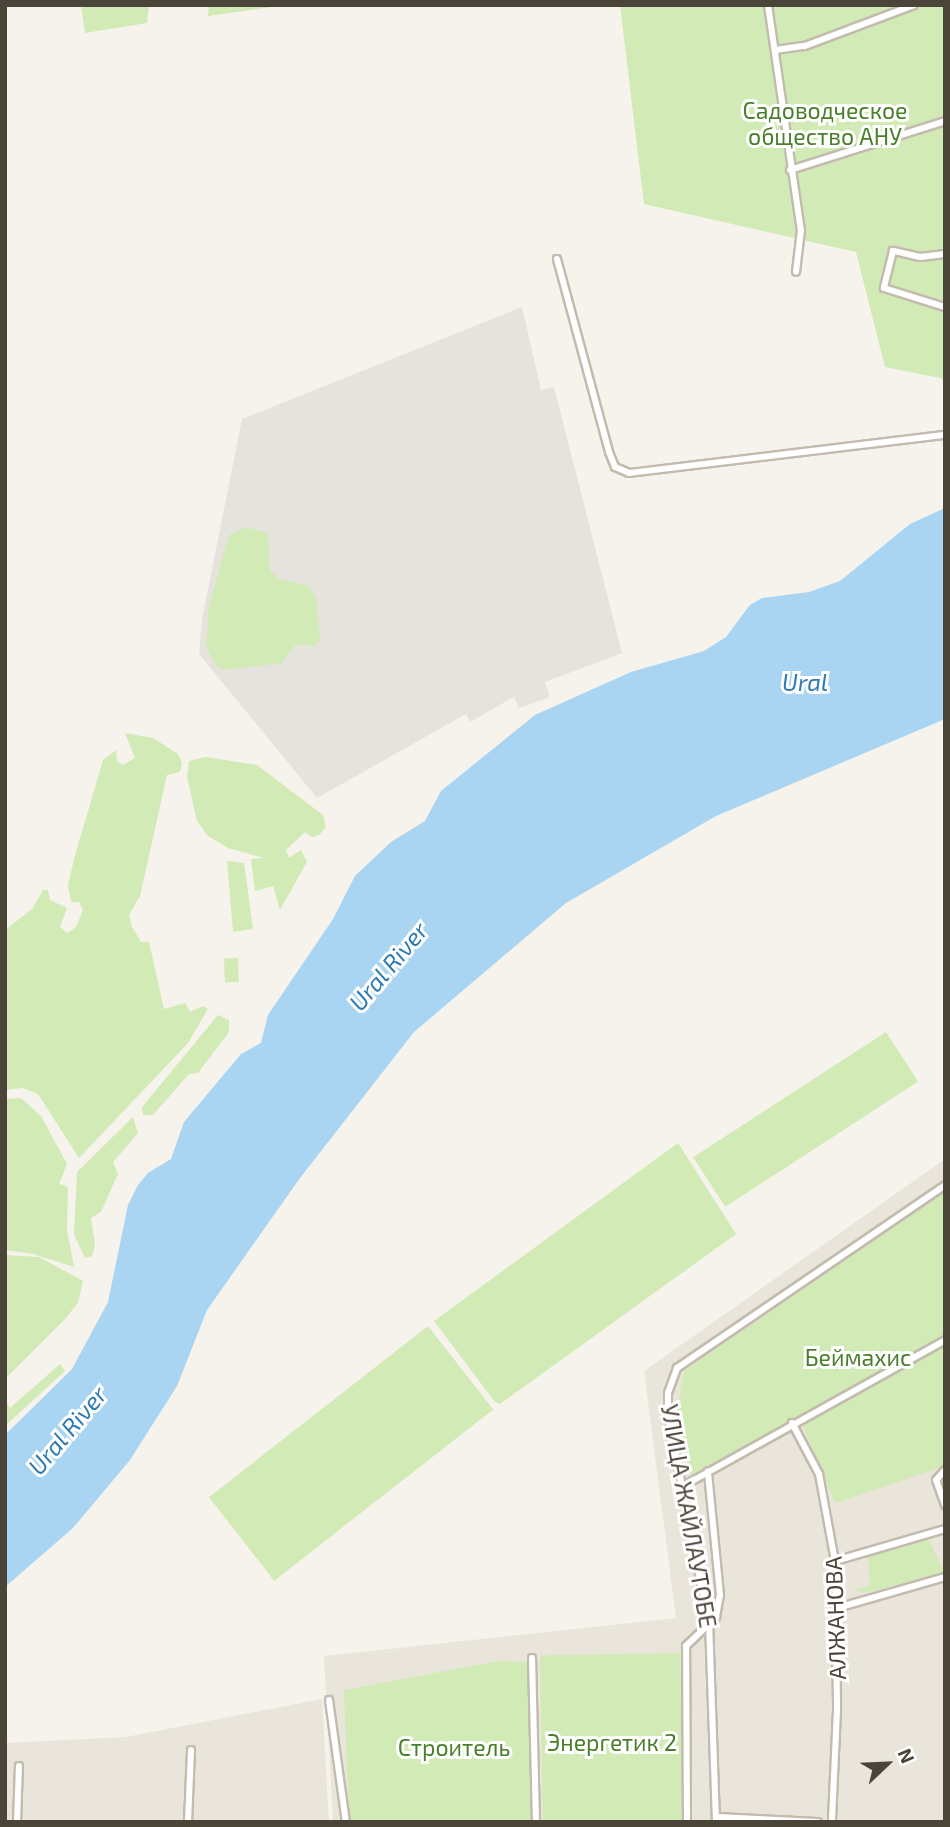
<!DOCTYPE html>
<html>
<head>
<meta charset="utf-8">
<style>
	body { margin:0 }
	#map { position:relative; width:950px; height:1827px; overflow:hidden; background:#f6f3ec; font-family:"Exo 2",sans-serif }
	div>[style] { position:absolute }
	.residential>* { inset:0; background:#eae5da }
	.industrial>* { inset:0; background:#e6e2dd }
	.green>* { inset:0; background:#d2eab5; transform-origin:0 0 }
	.water>* { inset:0; background:#a9d4f2 }
	.roads { filter:drop-shadow(2px 0 #c2bbae) drop-shadow(-2px 0 #c2bbae) drop-shadow(0 2px #c2bbae) drop-shadow(0 -2px #c2bbae) }
	.minor>* { height:6px; margin:-3px; padding:0 3px; transform-origin:3px; border-radius:3px; background:#fff }
	span { translate:-50% -50%; white-space:nowrap; text-align:center; line-height:1.15; -webkit-text-stroke:6px #fff; paint-order:stroke }
	.park-label { font-size:23px; color:#4a7f2a }
	.street-label { font-size:23px; color:#4b4439 }
	.water-label { font-size:24px; color:#2e7ab2; font-style:italic }
	.frame { position:absolute; inset:0; border:7px solid #4b4439; pointer-events:none }
	.north { position:absolute; left:852px; top:1729px; width:70px; height:70px; -webkit-text-stroke:5px #fff; paint-order:stroke; rotate:67deg; font-size:19px; font-weight:700; line-height:28px; text-align:center; color:#4b4439 }
	.north::after { content:''; display:block; margin:auto; width:24px; height:32px; background:#4b4439; clip-path:polygon(50% 0,100% 100%,50% 72%,0 100%) }
</style>
</head>
<body>
<div id="map">
	<div class="residential">
		<div style="clip-path:polygon(945px 1159px,945px 1822px,333px 1822px,324px 1656px,676px 1618px,644px 1371px)"></div>
		<div style="clip-path:polygon(322px 1699px,329px 1822px,5px 1822px,5px 1743px,126px 1737px)"></div>
	</div>
	<div class="industrial">
		<div style="clip-path:polygon(522px 307px,541px 390px,554px 387px,622px 653px,545px 682px,550px 697px,519px 708px,514px 697px,470px 722px,466px 714px,317px 798px,199px 654px,202px 619px,242px 419px)"></div>
	</div>
	<div class="green">
		<div style="clip-path:polygon(81px 5px,149px 5px,147px 23px,85px 33px)"></div>
		<div style="clip-path:polygon(209px 5px,286px 5px,208px 16px)"></div>
		<div style="clip-path:polygon(620px 5px,945px 5px,945px 379px,885px 367px,856px 252px,644px 204px)"></div>
		<div style="clip-path:polygon(246px 527px,268px 533px,270px 570px,278px 579px,309px 586px,316px 597px,320px 638px,315px 646px,295px 645px,282px 663px,225px 670px,216px 666px,206px 647px,209px 606px,229px 535px)"></div>
		<div style="clip-path:polygon(125px 733px,153px 738px,178px 754px,182px 763px,180px 772px,167px 775px,140px 896px,129px 915px,132px 927px,141px 942px,149px 942px,164px 1009px,185px 1003px,190px 1012px,203px 1006px,208px 1009px,188px 1043px,79px 1158px,38px 1094px,23px 1088px,5px 1090px,5px 930px,32px 909px,43px 890px,48px 890px,50px 900px,67px 908px,60px 927px,67px 933px,76px 927px,83px 910px,79px 902px,71px 902px,68px 885px,74px 859px,103px 760px,116px 750px,117px 761px,123px 765px,135px 758px)"></div>
		<div style="clip-path:polygon(205px 757px,257px 765px,323px 815px,326px 827px,319px 835px,312px 837px,305px 832px,286px 850px,289px 858px,301px 850px,307px 862px,280px 910px,273px 886px,255px 891px,251px 859px,264px 858px,228px 848px,208px 836px,197px 821px,187px 777px,189px 761px)"></div>
		<div style="clip-path:polygon(227px 861px,244px 863px,253px 929px,233px 932px)"></div>
		<div style="left:238px;top:958px;width:24px;height:14px;rotate:88deg"></div>
		<div style="clip-path:polygon(218px 1015px,229px 1020px,229px 1032px,198px 1073px,189px 1074px,153px 1115px,143px 1115px,142px 1107px)"></div>
		<div style="left:886px;top:1032px;width:59px;height:230px;rotate:57deg"></div>
		<div style="clip-path:polygon(21px 1098px,41px 1116px,67px 1164px,59px 1184px,68px 1187px,67px 1230px,74px 1267px,33px 1254px,5px 1250px,5px 1099px)"></div>
		<div style="clip-path:polygon(133px 1117px,138px 1133px,113px 1162px,118px 1174px,101px 1212px,91px 1218px,95px 1245px,92px 1256px,85px 1258px,74px 1235px,77px 1172px)"></div>
		<div style="clip-path:polygon(678px 1143px,736px 1234px,500px 1404px,495px 1402px,434px 1321px)"></div>
		<div style="clip-path:polygon(945px 1192px,945px 1466px,835px 1503px,803px 1426px,694px 1485px,675px 1421px,684px 1371px)"></div>
		<div style="clip-path:polygon(5px 1255px,39px 1257px,83px 1281px,78px 1303px,64px 1320px,5px 1379px)"></div>
		<div style="left:428px;top:1326px;width:106px;height:278px;rotate:52deg"></div>
		<div style="clip-path:polygon(60px 1364px,65px 1371px,5px 1426px,5px 1401px,10px 1408px)"></div>
		<div style="clip-path:polygon(928px 1538px,944px 1572px,869px 1592px,853px 1591px,870px 1585px,868px 1554px)"></div>
		<div style="left:680px;top:1653px;width:169px;height:140px;rotate:89deg"></div>
		<div style="clip-path:polygon(499px 1661px,527px 1662px,532px 1822px,349px 1822px,344px 1690px)"></div>
	</div>
	<div class="water">
		<div style="clip-path:polygon(945px 508px,945px 719px,716px 816px,566px 903px,414px 1032px,300px 1178px,207px 1310px,177px 1386px,130px 1460px,73px 1528px,5px 1587px,5px 1435px,72px 1369px,108px 1302px,128px 1205px,138px 1185px,148px 1173px,171px 1159px,184px 1122px,241px 1054px,261px 1043px,268px 1015px,333px 919px,355px 876px,391px 842px,425px 821px,441px 791px,535px 715px,631px 672px,704px 651px,726px 637px,750px 605px,762px 598px,809px 592px,840px 581px,910px 524px)"></div>
	</div>
	<div class="roads">
		<div class="minor">
			<div style="left:768px;top:5px;width:227px;rotate:81.7deg"></div>
			<div style="left:801px;top:230px;width:42px;rotate:96.8deg"></div>
			<div style="left:775px;top:50px;width:30px;rotate:-8deg"></div>
			<div style="left:805px;top:46px;width:116px;rotate:-20.6deg"></div>
			<div style="left:790px;top:170px;width:163px;rotate:-17.5deg"></div>
			<div style="left:945px;top:254px;width:25px;rotate:173deg"></div>
			<div style="left:920px;top:257px;width:28px;rotate:-167deg"></div>
			<div style="left:893px;top:251px;width:38px;rotate:104deg"></div>
			<div style="left:884px;top:288px;width:64px;rotate:17.3deg"></div>
			<div style="left:557px;top:259px;width:200px;rotate:74.9deg"></div>
			<div style="left:609px;top:452px;width:16px;rotate:68deg"></div>
			<div style="left:615px;top:467px;width:15px;rotate:23deg"></div>
			<div style="left:629px;top:473px;width:318px;rotate:-6.9deg"></div>
			<div style="left:792px;top:1423px;width:58px;rotate:62.1deg"></div>
			<div style="left:819px;top:1474px;width:88px;rotate:79.6deg"></div>
			<div style="left:835px;top:1561px;width:149px;rotate:89.2deg"></div>
			<div style="left:837px;top:1710px;width:112px;rotate:92.6deg"></div>
			<div style="left:945px;top:1470px;width:13px;rotate:132deg"></div>
			<div style="left:936px;top:1480px;width:27px;rotate:70deg"></div>
			<div style="left:685px;top:1485px;width:298px;rotate:-29.1deg"></div>
			<div style="left:835px;top:1561px;width:115px;rotate:-16.2deg"></div>
			<div style="left:837px;top:1608px;width:112px;rotate:-16deg"></div>
			<div style="left:532px;top:1658px;width:164px;rotate:88.6deg"></div>
			<div style="left:329px;top:1700px;width:123px;rotate:82.1deg"></div>
			<div style="left:716px;top:1817px;width:102px;rotate:2.8deg"></div>
			<div style="left:17px;top:1822px;width:56px;rotate:-88deg"></div>
			<div style="left:188px;top:1822px;width:72px;rotate:-87.6deg"></div>
			<div style="left:687px;top:1822px;width:176px;rotate:-90.3deg"></div>
			<div style="left:686px;top:1646px;width:42px;rotate:-44deg"></div>
			<div style="left:716px;top:1617px;width:22px;rotate:-80deg"></div>
			<div style="left:720px;top:1595px;width:124px;rotate:-95.6deg"></div>
			<div style="left:716px;top:1822px;width:197px;rotate:-92deg"></div>
			<div style="left:709px;top:1625px;width:215px;rotate:-101deg"></div>
			<div style="left:668px;top:1414px;width:21px;rotate:-90deg"></div>
			<div style="left:668px;top:1393px;width:27px;rotate:-70deg"></div>
			<div style="left:677px;top:1368px;width:325px;rotate:-34.3deg"></div>
		</div>
	</div>
	<div class="park-label">
		<span style="left:825px;top:123px">Садоводческое<br>общество АНУ</span>
		<span style="left:858px;top:1357px">Беймахис</span>
		<span style="left:612px;top:1742px">Энергетик 2</span>
		<span style="left:454px;top:1747px">Строитель</span>
	</div>
	<div class="street-label">
		<span style="left:689px;top:1516px;rotate:80deg">УЛИЦА ЖАЙЛАУТОБЕ</span>
		<span style="left:835px;top:1618px;rotate:-92deg">АЛЖАНОВА</span>
	</div>
	<div class="water-label">
		<span style="left:805px;top:682px">Ural</span>
		<span style="left:388px;top:966px;rotate:-50deg">Ural River</span>
		<span style="left:67px;top:1430px;rotate:-50deg">Ural River</span>
	</div>
	<div class="frame"></div>
	<div class="north">N</div>
</div>
</body>
</html>
